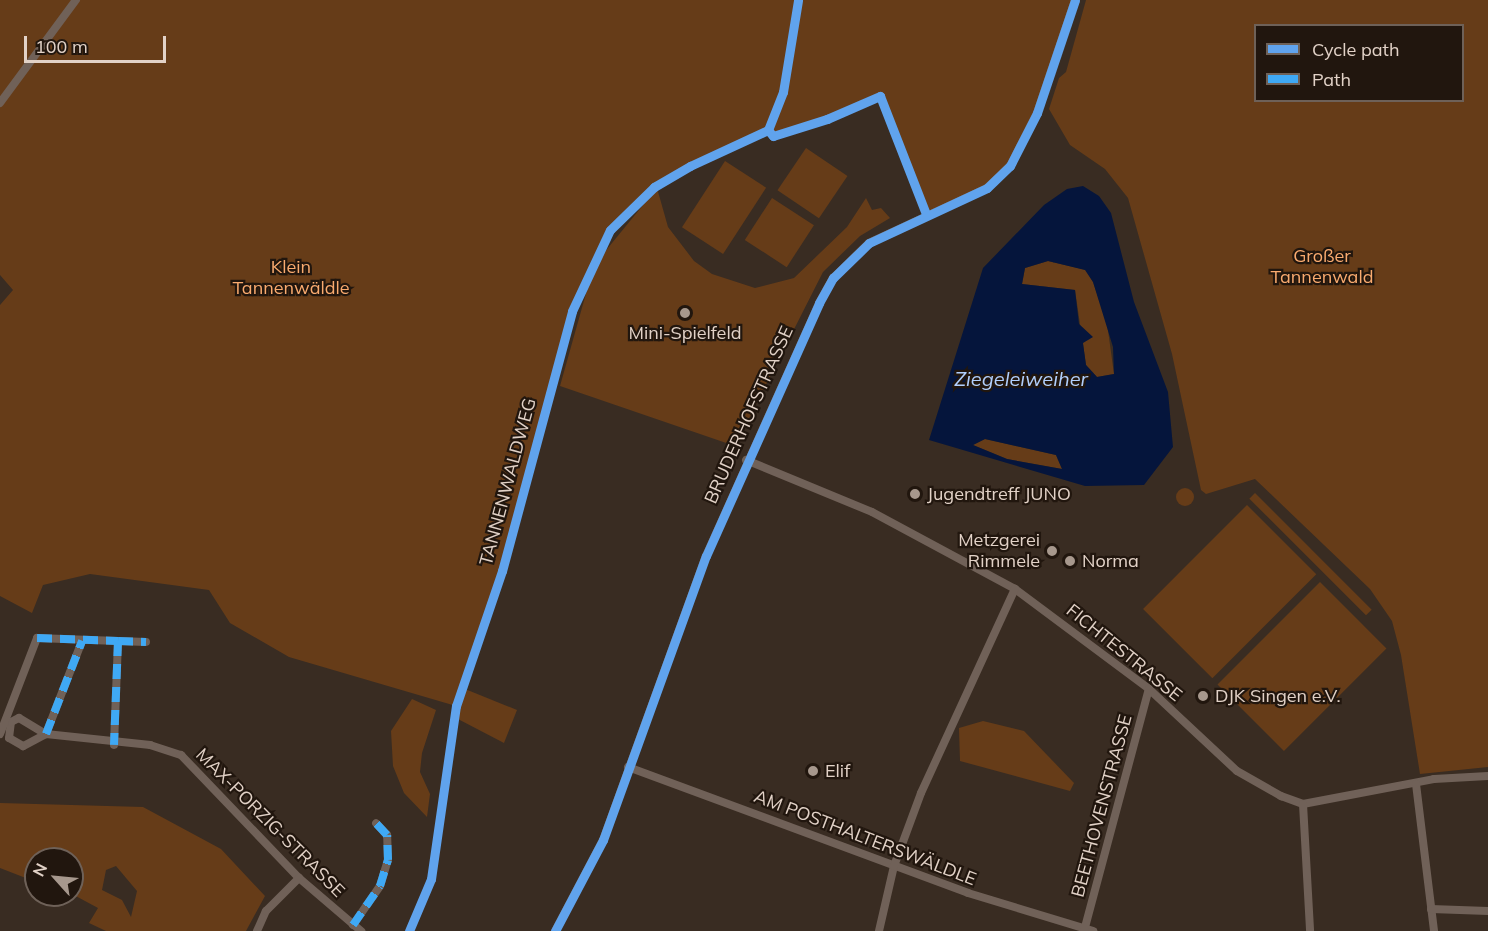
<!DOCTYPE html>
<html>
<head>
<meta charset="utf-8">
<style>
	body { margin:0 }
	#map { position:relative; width:1488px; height:931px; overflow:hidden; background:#392c22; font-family:Mulish,sans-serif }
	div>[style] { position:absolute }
	.green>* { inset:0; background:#663c18; transform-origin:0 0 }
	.round { border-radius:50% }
	.water>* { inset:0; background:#05153c }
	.street>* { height:8px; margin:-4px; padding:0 4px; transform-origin:4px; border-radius:4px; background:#706158 }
	.quiet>* { height:8px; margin-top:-4px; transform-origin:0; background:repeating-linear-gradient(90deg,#3fa9f5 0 15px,transparent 0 23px) }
	.cycleway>* { height:9px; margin:-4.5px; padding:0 4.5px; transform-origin:4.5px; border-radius:4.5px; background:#60a3ed }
	.dots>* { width:16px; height:16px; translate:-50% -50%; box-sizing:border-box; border:3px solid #21160e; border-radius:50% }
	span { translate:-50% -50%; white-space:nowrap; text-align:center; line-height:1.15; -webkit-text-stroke:4.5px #21160e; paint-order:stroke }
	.park-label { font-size:18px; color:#faab6f }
	.poi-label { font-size:18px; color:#e2d2c7 }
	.left { translate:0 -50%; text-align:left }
	.right { translate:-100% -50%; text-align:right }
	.street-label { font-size:18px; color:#e2d2c7 }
	.water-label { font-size:20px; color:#b1cffd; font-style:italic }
	.legend { position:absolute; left:1254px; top:24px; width:210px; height:78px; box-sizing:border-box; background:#21160e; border:2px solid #6e6158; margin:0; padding:8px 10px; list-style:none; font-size:18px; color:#e2d2c7 }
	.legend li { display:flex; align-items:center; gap:12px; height:30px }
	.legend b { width:30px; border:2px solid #6e6158 }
	.north { position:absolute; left:24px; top:847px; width:60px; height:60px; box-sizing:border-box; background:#21160e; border:2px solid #6e6158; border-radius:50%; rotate:297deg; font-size:16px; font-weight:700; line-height:24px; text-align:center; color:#e2d2c7 }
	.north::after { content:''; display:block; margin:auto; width:21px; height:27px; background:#a7988d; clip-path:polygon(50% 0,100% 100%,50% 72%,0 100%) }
	.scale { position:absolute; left:24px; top:36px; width:142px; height:27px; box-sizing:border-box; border:3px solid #e2d2c7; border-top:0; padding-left:8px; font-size:18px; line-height:21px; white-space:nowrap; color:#e2d2c7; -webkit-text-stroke:4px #21160e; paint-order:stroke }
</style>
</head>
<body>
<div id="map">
	<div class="green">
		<div style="clip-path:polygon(0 0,1075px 0,1024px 144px,987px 188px,926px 214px,880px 97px,827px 119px,773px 136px,768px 130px,665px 179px,623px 213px,572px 311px,502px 571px,456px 706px,289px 657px,230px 623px,209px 590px,90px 574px,43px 585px,32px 613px,0 596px,0 305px,13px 290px,0 275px)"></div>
		<div style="clip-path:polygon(evenodd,1086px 0,1488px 0,1488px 767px,1420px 774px,1401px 655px,1392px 621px,1370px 589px,1255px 479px,1206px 494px,1201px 490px,1172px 354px,1128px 198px,1105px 169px,1070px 145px,1049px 109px,1059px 78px,1066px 72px,1086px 0,1256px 26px,1462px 26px,1462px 100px,1256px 100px,1256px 26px)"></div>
		<div style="left:806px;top:148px;width:50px;height:51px;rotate:34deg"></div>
		<div style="left:725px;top:161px;width:49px;height:79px;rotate:33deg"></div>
		<div style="clip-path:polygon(657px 188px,668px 227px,694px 261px,712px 274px,755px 288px,794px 278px,847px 227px,866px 198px,872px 210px,881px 208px,890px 218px,860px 236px,823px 272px,735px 446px,560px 386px,594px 265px)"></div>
		<div style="left:772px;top:198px;width:50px;height:50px;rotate:33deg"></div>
		<div style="clip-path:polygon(1048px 261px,1086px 270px,1093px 282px,1107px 323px,1114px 374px,1097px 377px,1086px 365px,1075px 290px,1022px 284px,1025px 268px)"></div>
		<div style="clip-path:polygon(985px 439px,1056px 455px,1062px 469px,1007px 459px,973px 445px)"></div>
		<div class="round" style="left:1176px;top:488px;width:18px;height:18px"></div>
		<div style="left:1255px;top:493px;width:165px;height:8px;rotate:45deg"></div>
		<div style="left:1247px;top:505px;width:98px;height:147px;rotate:45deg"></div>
		<div style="left:1320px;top:582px;width:94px;height:145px;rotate:45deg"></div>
		<div style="clip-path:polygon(465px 689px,517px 710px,504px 743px,456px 718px)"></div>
		<div style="clip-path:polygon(412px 699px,436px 710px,422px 753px,420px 772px,430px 794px,427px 817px,404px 793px,393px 766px,391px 731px)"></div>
		<div style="clip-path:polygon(983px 721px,1024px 731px,1074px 783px,1070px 791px,960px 761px,959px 728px)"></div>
		<div style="clip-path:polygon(evenodd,0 803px,143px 807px,221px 849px,265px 896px,246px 931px,106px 931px,89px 923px,98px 908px,72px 894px,72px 859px,36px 859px,36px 882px,0 868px,0 803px,116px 866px,137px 891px,131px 917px,122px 900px,102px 890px,106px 870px,116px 866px)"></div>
	</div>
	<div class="water">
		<div style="clip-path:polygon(evenodd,1083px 186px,1099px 196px,1111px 213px,1134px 302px,1168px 392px,1173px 447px,1144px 485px,1085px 486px,929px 440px,983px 268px,1044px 205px,1067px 189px,1083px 186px,1048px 261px,1085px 270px,1093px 282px,1113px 347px,1114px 374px,1097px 377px,1086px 365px,1083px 343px,1093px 337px,1079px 324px,1075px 290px,1022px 284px,1025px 268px,1048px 261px,1083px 186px,985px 439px,1056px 455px,1062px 469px,1007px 459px,973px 445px,985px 439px)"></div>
	</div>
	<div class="street">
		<div style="left:0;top:103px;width:128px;rotate:-53.6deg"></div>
		<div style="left:746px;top:460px;width:136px;rotate:22.4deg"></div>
		<div style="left:872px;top:512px;width:162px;rotate:28.3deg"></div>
		<div style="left:1015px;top:589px;width:167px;rotate:36.7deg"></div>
		<div style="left:1149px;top:689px;width:120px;rotate:43deg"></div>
		<div style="left:1237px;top:771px;width:51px;rotate:29.6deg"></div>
		<div style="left:1281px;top:796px;width:23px;rotate:20deg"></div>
		<div style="left:1303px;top:804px;width:133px;rotate:-10.8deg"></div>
		<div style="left:1434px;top:779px;width:54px;rotate:-3.2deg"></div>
		<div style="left:82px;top:641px;width:100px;rotate:111.2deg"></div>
		<div style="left:46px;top:734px;width:26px;rotate:152deg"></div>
		<div style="left:23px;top:746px;width:16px;rotate:-150deg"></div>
		<div style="left:9px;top:738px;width:16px;rotate:-83deg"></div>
		<div style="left:11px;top:722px;width:9px;rotate:-27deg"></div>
		<div style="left:19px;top:718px;width:31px;rotate:31deg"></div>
		<div style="left:46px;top:734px;width:105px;rotate:6deg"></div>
		<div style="left:150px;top:745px;width:33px;rotate:18deg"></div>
		<div style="left:181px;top:755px;width:170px;rotate:46.2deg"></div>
		<div style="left:299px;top:878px;width:82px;rotate:40.5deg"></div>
		<div style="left:118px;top:641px;width:28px;rotate:2deg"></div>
		<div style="left:0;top:734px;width:103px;rotate:-68.9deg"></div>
		<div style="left:37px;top:638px;width:81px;rotate:2.1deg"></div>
		<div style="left:118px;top:641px;width:104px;rotate:92.2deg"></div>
		<div style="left:628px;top:767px;width:363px;rotate:20.3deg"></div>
		<div style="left:968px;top:893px;width:131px;rotate:16.9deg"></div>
		<div style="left:1416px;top:784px;width:148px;rotate:83deg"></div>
		<div style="left:1303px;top:804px;width:127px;rotate:86.8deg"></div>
		<div style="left:1431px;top:909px;width:57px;rotate:2deg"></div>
		<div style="left:353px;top:925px;width:47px;rotate:-55.3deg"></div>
		<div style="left:380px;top:886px;width:27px;rotate:-73deg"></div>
		<div style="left:388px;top:860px;width:25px;rotate:-92deg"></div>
		<div style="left:387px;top:835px;width:16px;rotate:-133deg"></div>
		<div style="left:257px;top:931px;width:22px;rotate:-66deg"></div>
		<div style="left:266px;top:911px;width:47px;rotate:-45deg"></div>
		<div style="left:555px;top:931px;width:103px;rotate:-62.2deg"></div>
		<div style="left:603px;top:840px;width:302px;rotate:-70.1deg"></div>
		<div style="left:706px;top:556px;width:277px;rotate:-65.9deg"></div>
		<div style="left:819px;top:303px;width:29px;rotate:-61deg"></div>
		<div style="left:833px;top:278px;width:50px;rotate:-44.2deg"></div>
		<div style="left:869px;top:243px;width:130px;rotate:-25deg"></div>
		<div style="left:987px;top:188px;width:32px;rotate:-44deg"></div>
		<div style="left:1010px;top:166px;width:59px;rotate:-63deg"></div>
		<div style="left:1037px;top:113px;width:119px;rotate:-71.4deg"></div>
		<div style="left:879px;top:931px;width:67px;rotate:-77deg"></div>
		<div style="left:894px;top:866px;width:78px;rotate:-69.7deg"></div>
		<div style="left:921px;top:793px;width:225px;rotate:-65.3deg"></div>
		<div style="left:1084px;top:931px;width:251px;rotate:-75deg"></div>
	</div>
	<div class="quiet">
		<div style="left:37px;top:638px;width:81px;rotate:2.1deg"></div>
		<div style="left:118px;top:641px;width:104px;rotate:92.2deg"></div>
		<div style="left:118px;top:641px;width:28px;rotate:2deg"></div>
		<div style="left:46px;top:734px;width:100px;rotate:-68.8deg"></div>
		<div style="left:353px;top:925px;width:47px;rotate:-55.3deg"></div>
		<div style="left:380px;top:886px;width:27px;rotate:-73deg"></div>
		<div style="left:388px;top:860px;width:25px;rotate:-92deg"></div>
		<div style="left:387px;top:835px;width:16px;rotate:-133deg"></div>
	</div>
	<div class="cycleway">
		<div style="left:768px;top:130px;width:41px;rotate:-68.5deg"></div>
		<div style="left:783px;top:92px;width:93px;rotate:-80.7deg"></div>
		<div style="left:409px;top:931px;width:56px;rotate:-67.1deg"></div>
		<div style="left:431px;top:879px;width:175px;rotate:-81.8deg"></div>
		<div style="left:456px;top:706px;width:143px;rotate:-71.2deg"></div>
		<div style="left:502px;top:571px;width:269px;rotate:-74.9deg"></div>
		<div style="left:572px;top:311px;width:89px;rotate:-64.9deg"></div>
		<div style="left:610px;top:230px;width:62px;rotate:-44.3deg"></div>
		<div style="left:654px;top:187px;width:42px;rotate:-30.3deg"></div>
		<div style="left:690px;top:166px;width:86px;rotate:-24.8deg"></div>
		<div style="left:768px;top:130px;width:8px;rotate:50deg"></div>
		<div style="left:773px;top:136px;width:57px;rotate:-17.5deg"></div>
		<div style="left:827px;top:119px;width:58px;rotate:-23.5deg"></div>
		<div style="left:880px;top:96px;width:127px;rotate:68.7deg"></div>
		<div style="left:555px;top:931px;width:103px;rotate:-62.2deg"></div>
		<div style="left:603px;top:840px;width:302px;rotate:-70.1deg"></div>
		<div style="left:706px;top:556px;width:277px;rotate:-65.9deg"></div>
		<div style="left:819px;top:303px;width:29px;rotate:-61deg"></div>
		<div style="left:833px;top:278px;width:50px;rotate:-44.2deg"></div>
		<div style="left:869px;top:243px;width:130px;rotate:-25deg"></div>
		<div style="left:987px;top:188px;width:32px;rotate:-44deg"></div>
		<div style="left:1010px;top:166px;width:59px;rotate:-63deg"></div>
		<div style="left:1037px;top:113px;width:119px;rotate:-71.4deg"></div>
	</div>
	<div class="dots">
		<div style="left:685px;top:313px;background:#a7988d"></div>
		<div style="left:915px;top:494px;background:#a7988d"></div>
		<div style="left:1052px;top:551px;background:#a7988d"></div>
		<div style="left:1070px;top:561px;background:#a7988d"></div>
		<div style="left:1203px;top:696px;background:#a7988d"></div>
		<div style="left:813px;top:771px;background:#a7988d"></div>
	</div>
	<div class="park-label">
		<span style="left:1322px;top:267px">Großer<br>Tannenwald</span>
		<span style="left:291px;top:278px">Klein<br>Tannenwäldle</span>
	</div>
	<div class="poi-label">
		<span style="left:685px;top:333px">Mini-Spielfeld</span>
		<span class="left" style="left:927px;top:494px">Jugendtreff JUNO</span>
		<span class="right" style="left:1040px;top:551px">Metzgerei<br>Rimmele</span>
		<span class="left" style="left:1082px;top:561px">Norma</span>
		<span class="left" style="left:1215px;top:696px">DJK Singen e.V.</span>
		<span class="left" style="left:825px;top:771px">Elif</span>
	</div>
	<div class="street-label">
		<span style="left:749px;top:415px;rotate:-66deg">BRUDERHOFSTRASSE</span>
		<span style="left:508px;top:482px;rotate:-75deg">TANNENWALDWEG</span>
		<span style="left:1124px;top:653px;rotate:39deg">FICHTESTRASSE</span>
		<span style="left:1102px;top:806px;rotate:-75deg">BEETHOVENSTRASSE</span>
		<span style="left:270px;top:823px;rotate:45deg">MAX-PORZIG-STRASSE</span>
		<span style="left:865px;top:838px;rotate:21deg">AM POSTHALTERSWÄLDLE</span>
	</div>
	<div class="water-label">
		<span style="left:1021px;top:378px">Ziegeleiweiher</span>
	</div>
	<ul class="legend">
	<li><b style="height:8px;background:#60a3ed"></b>Cycle path</li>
	<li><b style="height:8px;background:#3fa9f5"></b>Path</li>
	</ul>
	<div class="north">N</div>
	<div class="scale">100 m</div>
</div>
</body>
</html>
